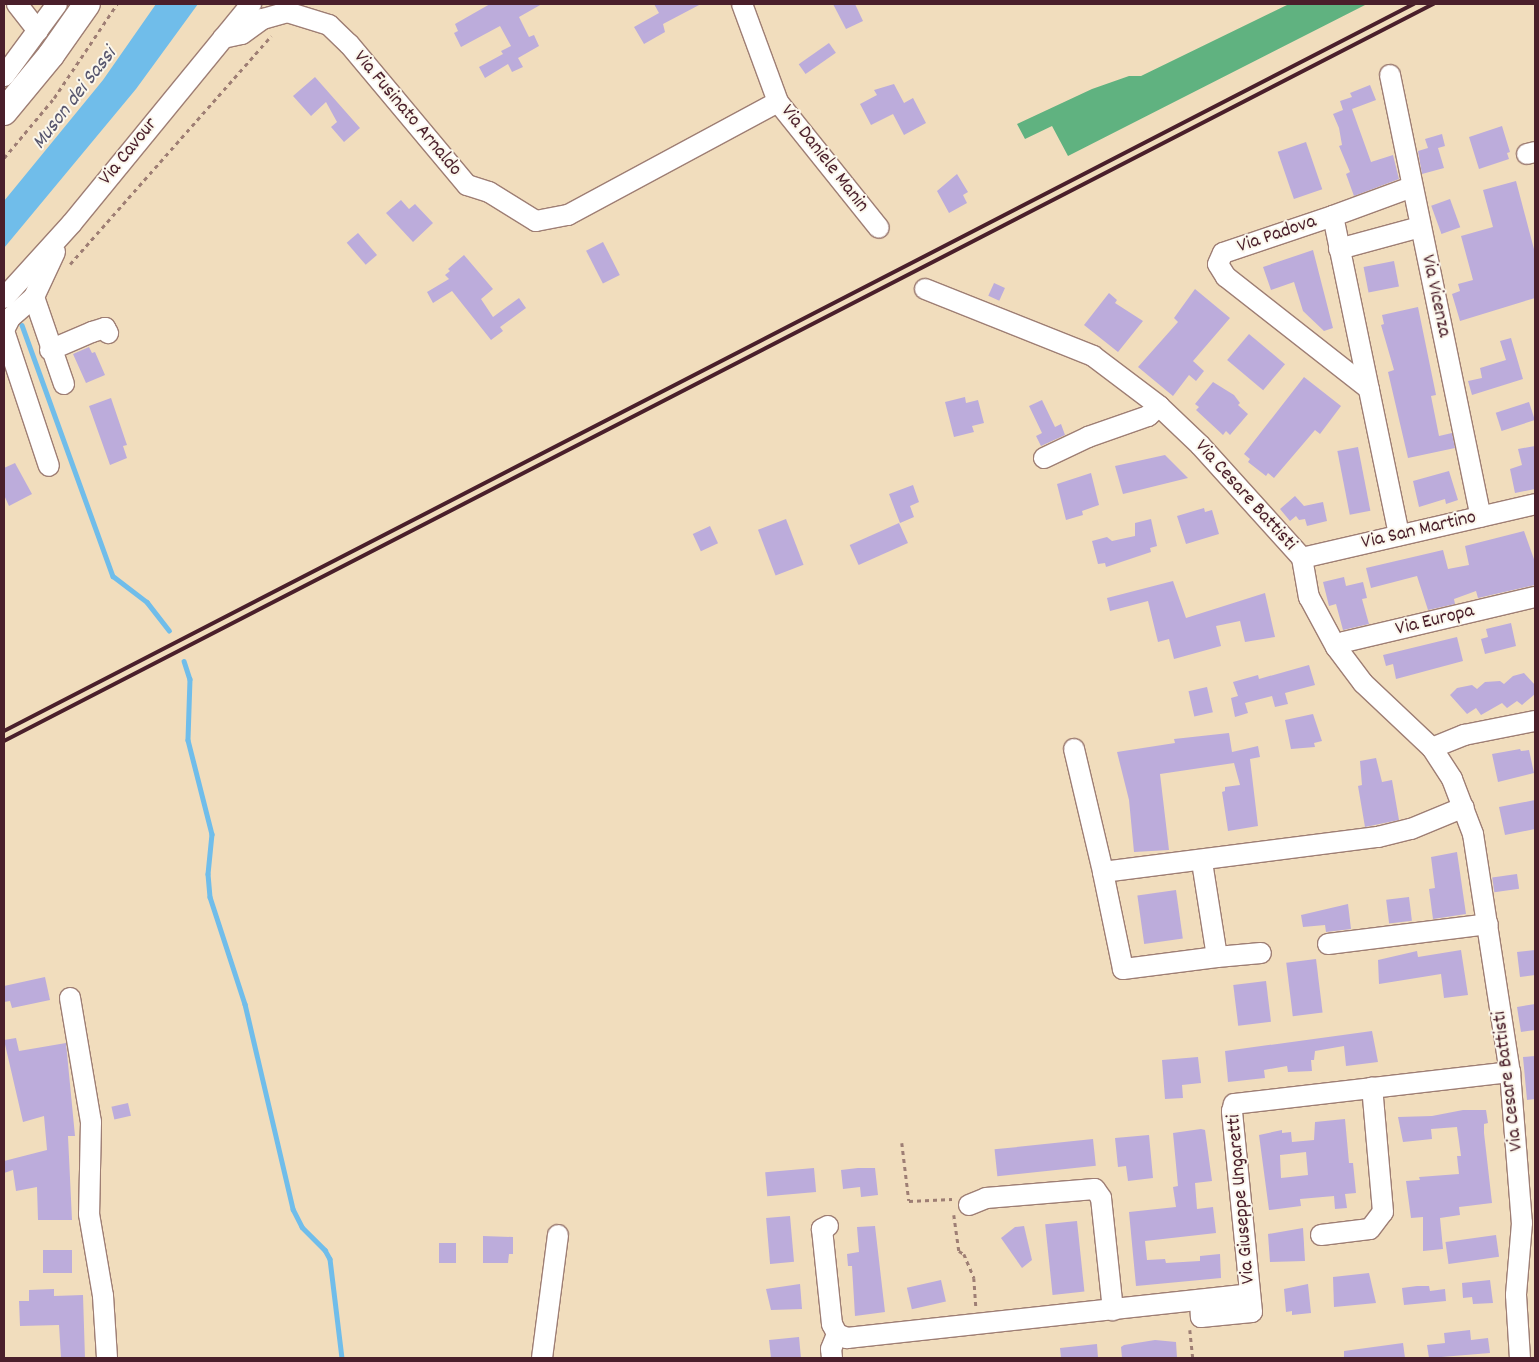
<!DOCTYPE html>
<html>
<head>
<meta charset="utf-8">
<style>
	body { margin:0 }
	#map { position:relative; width:1539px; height:1362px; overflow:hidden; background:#f1ddbd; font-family:Dekko,sans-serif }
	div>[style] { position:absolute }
	.forest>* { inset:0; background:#60b280 }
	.water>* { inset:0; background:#70bdea }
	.stream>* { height:4.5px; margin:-2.25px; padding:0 2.25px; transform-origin:2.25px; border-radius:2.25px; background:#70bdea }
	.building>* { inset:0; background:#bcacdb; transform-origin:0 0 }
	.path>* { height:2.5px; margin-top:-1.25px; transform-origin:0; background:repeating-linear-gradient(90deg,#9e7e74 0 4px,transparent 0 8px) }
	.roads { filter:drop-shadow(1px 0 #9e7e74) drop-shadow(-1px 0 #9e7e74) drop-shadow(0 1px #9e7e74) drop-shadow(0 -1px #9e7e74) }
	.minor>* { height:20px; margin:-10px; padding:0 10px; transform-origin:10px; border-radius:10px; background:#fff }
	.major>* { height:26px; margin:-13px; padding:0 13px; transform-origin:13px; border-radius:13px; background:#fff }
	.rail>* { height:4px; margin:-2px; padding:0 2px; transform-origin:2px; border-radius:2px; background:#4a1f2b }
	span { translate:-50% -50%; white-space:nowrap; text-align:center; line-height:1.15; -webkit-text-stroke:4px #fbf7ec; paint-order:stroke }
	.street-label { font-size:20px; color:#4a1f2b }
	.water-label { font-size:21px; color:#57566e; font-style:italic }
	.frame { position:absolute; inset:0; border:5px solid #4a1f2b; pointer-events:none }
</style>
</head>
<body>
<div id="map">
	<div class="forest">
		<div style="clip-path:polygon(1289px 4px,1367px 4px,1068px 156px,1052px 126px,1025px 139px,1017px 124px,1092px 89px,1129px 76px,1141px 76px)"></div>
	</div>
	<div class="water">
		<div style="clip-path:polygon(156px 4px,198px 4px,136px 89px,4px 248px,4px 201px,103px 80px)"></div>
	</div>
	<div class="stream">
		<div style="left:22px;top:325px;width:267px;rotate:70.1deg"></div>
		<div style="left:113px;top:576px;width:43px;rotate:37.4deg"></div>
		<div style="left:147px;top:602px;width:36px;rotate:52deg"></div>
		<div style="left:184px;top:661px;width:19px;rotate:72deg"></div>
		<div style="left:190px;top:679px;width:61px;rotate:91.9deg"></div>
		<div style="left:188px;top:740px;width:97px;rotate:75.7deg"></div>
		<div style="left:212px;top:834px;width:40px;rotate:95.7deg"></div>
		<div style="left:208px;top:874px;width:23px;rotate:85deg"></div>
		<div style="left:210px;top:897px;width:113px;rotate:71.9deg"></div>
		<div style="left:245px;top:1004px;width:211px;rotate:76.8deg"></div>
		<div style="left:293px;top:1209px;width:20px;rotate:63deg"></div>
		<div style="left:302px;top:1227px;width:33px;rotate:45deg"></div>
		<div style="left:325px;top:1250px;width:10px;rotate:61deg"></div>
		<div style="left:330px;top:1259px;width:100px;rotate:83.1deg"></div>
	</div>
	<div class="building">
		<div style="clip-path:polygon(490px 4px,542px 4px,519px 17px,529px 37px,534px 35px,539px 46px,518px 58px,523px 67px,512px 72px,508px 64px,485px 78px,479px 67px,503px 54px,501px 51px,511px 46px,500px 26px,461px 47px,454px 33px,458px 31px,455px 24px)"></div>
		<div style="clip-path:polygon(654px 4px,701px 4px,663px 24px,665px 32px,644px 44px,634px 27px,659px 13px)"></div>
		<div style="clip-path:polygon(833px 4px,855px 4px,863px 21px,846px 29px)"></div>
		<div style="left:829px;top:43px;width:12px;height:37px;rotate:55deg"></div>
		<div style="clip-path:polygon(315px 77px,360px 128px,344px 142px,331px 127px,337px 122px,326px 102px,311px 116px,293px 96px)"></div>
		<div style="clip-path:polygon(894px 84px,904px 103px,913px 98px,926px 123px,904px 135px,893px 114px,871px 125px,860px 104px,877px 95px,874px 90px)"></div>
		<div style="clip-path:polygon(1370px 85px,1376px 100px,1352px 109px,1371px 162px,1393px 155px,1399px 179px,1354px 196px,1346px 174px,1350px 172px,1339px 146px,1342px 145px,1339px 128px,1333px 114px,1343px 110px,1340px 101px,1352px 97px,1350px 93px)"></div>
		<div style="clip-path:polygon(1502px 126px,1510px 152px,1507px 153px,1509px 159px,1479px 169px,1469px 137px)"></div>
		<div style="clip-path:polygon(1442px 134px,1445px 146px,1438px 148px,1444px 168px,1422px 174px,1418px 151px,1428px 148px,1425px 139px)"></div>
		<div style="left:1306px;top:142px;width:50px;height:30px;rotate:71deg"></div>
		<div style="clip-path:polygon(957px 174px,968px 192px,963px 195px,967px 203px,949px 213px,937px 191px)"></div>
		<div style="clip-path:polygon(1516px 181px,1535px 253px,1535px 298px,1460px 321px,1452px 294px,1460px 291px,1458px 284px,1473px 280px,1461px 236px,1493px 227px,1483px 190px)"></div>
		<div style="left:1450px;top:199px;width:30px;height:20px;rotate:70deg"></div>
		<div style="clip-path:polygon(401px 200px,409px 209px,415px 204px,433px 223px,413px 242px,386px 213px)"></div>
		<div style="left:358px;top:233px;width:29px;height:15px;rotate:49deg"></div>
		<div style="left:603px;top:242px;width:37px;height:19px;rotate:63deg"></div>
		<div style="clip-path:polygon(1313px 250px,1333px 328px,1324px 331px,1303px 311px,1294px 282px,1271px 290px,1263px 267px)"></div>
		<div style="clip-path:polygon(464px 255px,493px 289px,481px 299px,493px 317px,519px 298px,526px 308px,500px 327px,503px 331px,491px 340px,452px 291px,433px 303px,427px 292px,449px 279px,445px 275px,450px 271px,448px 269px)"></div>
		<div style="left:1394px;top:261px;width:26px;height:31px;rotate:79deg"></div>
		<div style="left:994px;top:283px;width:12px;height:14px;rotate:24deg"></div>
		<div style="clip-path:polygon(1195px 289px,1230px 318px,1193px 361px,1204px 371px,1196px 381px,1189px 375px,1173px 396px,1138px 367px,1178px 322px,1174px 318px)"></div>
		<div style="clip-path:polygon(1109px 293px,1117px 300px,1115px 303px,1143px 321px,1118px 352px,1084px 325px)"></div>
		<div style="clip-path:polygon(1418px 307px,1436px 395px,1431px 396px,1439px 436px,1452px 433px,1455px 448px,1408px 458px,1388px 372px,1394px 370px,1381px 325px,1384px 324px,1382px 315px)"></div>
		<div style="left:1249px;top:334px;width:47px;height:34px;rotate:40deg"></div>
		<div style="clip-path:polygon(1511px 338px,1523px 379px,1472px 395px,1468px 381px,1482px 378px,1480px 368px,1506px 360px,1500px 341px)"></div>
		<div style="clip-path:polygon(89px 347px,92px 353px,95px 352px,105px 375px,86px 383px,73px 354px)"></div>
		<div style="clip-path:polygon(1304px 377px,1341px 406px,1320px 434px,1315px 430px,1274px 478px,1268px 473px,1266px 476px,1248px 462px,1250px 459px,1244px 454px)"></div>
		<div style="clip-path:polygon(1213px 382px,1234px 395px,1240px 403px,1238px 405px,1248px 414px,1230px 435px,1226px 431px,1223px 435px,1196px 410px,1199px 407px,1195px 404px)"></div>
		<div style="clip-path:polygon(965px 397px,966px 403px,978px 400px,984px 423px,972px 426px,974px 432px,954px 437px,945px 402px)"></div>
		<div style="clip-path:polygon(111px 398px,127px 445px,123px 446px,127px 458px,110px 465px,89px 406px)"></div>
		<div style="clip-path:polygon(1042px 400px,1055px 427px,1061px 424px,1065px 435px,1041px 446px,1036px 436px,1042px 433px,1029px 406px)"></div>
		<div style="left:1529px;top:402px;width:19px;height:35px;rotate:72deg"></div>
		<div style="clip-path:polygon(1535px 446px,1535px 489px,1515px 493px,1510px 469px,1522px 465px,1518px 449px)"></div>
		<div style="left:1358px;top:447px;width:65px;height:21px;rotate:79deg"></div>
		<div style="clip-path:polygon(1165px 455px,1188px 478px,1123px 494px,1115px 466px)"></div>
		<div style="clip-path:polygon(15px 463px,32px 494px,9px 506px,4px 495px,4px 468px)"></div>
		<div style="clip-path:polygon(1449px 471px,1458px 500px,1446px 504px,1445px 499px,1419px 507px,1413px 481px)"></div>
		<div style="clip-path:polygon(1091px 473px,1099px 505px,1082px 511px,1083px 515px,1066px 520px,1057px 484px)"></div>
		<div style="clip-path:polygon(913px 485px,919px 502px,910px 506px,914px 517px,900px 523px,889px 494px)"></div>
		<div style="clip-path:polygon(1295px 496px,1304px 506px,1323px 502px,1327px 521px,1307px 526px,1305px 519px,1299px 520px,1296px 516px,1290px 521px,1280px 509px)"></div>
		<div style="clip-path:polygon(1204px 508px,1205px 512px,1212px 510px,1219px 534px,1186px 544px,1177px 516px)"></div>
		<div style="left:786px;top:519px;width:49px;height:30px;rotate:69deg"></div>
		<div style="clip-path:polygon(1151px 519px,1157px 546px,1150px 548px,1151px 552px,1106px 567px,1105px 563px,1098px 564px,1092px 541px,1107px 537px,1112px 541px,1135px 536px,1135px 523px)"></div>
		<div style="left:899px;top:523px;width:22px;height:54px;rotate:66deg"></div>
		<div style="left:710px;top:526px;width:19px;height:19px;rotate:65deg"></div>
		<div style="clip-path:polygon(1524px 531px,1535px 562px,1535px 585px,1478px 598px,1476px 591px,1454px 599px,1455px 604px,1428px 610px,1417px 576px,1371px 588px,1366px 568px,1443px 550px,1448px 569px,1469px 565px,1465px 546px)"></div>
		<div style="clip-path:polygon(1344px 577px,1346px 586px,1363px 582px,1367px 598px,1362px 599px,1369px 624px,1343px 630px,1336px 604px,1329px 606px,1323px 582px)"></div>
		<div style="clip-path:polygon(1173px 581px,1186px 618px,1265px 593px,1275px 637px,1245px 642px,1240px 621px,1216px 626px,1221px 646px,1174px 659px,1169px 639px,1158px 642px,1148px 601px,1110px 611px,1107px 598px)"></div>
		<div style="clip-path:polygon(1511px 623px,1516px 646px,1485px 654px,1481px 639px,1488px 637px,1486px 629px)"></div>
		<div style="clip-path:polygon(1457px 637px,1463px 661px,1396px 679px,1393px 664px,1386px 666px,1383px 655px)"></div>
		<div style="clip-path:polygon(1309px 665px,1315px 685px,1285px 693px,1288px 704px,1275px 707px,1272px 696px,1245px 703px,1248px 713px,1235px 717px,1231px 698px,1238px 696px,1233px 682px,1258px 675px,1259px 679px)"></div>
		<div style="clip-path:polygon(1524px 673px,1535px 685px,1535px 694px,1522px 705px,1517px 701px,1507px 708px,1502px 703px,1481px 715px,1476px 708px,1467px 714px,1450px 695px,1457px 688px,1472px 685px,1477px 689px,1485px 682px,1500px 681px,1504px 684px,1513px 676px)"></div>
		<div style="left:1207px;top:687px;width:26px;height:19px;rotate:77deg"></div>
		<div style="clip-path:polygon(1313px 714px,1322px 741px,1314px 743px,1315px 747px,1291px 749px,1285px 720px)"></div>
		<div style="clip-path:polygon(1229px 733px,1232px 752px,1258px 746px,1260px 757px,1250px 759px,1258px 826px,1228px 831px,1222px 792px,1225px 791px,1225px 787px,1240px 785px,1234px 763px,1160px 774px,1169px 850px,1134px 852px,1129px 800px,1117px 752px,1175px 743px,1174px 739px)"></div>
		<div style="clip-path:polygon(1520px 749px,1521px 751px,1529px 750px,1534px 773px,1498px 782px,1492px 754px)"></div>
		<div style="clip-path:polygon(1376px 758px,1382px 782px,1392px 780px,1399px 820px,1365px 827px,1358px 786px,1362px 785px,1360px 761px)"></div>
		<div style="clip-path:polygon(1535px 800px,1535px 829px,1505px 835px,1499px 807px)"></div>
		<div style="clip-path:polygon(1457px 852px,1466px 914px,1433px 919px,1429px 889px,1435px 888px,1431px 857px)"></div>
		<div style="left:1517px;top:874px;width:15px;height:25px;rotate:82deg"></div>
		<div style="left:1176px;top:890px;width:49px;height:39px;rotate:82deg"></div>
		<div style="left:1409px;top:897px;width:24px;height:23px;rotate:83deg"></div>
		<div style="clip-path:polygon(1348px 904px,1351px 929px,1326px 932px,1325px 925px,1303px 927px,1301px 915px)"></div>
		<div style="clip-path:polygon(1461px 950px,1468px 995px,1444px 998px,1441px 974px,1379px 984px,1378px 960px,1417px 951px,1418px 957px)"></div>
		<div style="clip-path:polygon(1535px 950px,1535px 975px,1520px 977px,1517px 952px)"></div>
		<div style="left:1316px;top:959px;width:54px;height:30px;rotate:83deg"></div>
		<div style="clip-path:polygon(45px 977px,50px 1000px,12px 1008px,10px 1001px,4px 1002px,4px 986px)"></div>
		<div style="left:1266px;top:981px;width:41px;height:33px;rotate:83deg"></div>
		<div style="clip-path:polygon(1535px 1004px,1535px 1030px,1521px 1032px,1517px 1007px)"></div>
		<div style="clip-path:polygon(1372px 1031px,1378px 1062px,1346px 1066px,1344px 1046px,1315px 1051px,1314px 1060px,1311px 1060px,1312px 1071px,1288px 1072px,1287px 1066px,1264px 1070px,1265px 1078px,1228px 1082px,1225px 1051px)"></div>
		<div style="clip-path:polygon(16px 1038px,19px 1051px,66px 1043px,75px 1136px,68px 1136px,72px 1220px,38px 1220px,37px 1187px,16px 1191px,13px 1170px,4px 1173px,4px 1161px,47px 1150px,44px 1116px,23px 1122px,4px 1040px)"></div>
		<div style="clip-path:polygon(1535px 1056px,1535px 1099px,1527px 1100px,1523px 1057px)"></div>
		<div style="clip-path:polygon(1198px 1057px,1201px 1083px,1182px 1085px,1183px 1098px,1165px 1099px,1162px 1060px)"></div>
		<div style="left:128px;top:1103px;width:13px;height:17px;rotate:77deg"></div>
		<div style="clip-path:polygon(1463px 1110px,1486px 1110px,1488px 1123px,1484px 1124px,1484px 1133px,1492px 1203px,1459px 1207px,1460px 1215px,1440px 1218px,1443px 1249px,1423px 1251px,1423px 1217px,1411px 1218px,1406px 1181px,1420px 1180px,1419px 1177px,1459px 1174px,1457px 1156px,1461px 1156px,1457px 1127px,1431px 1129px,1432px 1139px,1403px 1142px,1398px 1117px,1432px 1116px)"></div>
		<div style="clip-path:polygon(evenodd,1345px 1119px,1349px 1163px,1353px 1163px,1356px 1193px,1345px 1194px,1347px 1208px,1335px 1209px,1334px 1196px,1300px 1199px,1301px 1206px,1269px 1210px,1259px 1135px,1282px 1130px,1282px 1133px,1291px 1132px,1292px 1142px,1314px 1140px,1315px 1122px,1345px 1119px,1306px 1152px,1308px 1175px,1281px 1178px,1280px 1155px,1306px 1152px)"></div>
		<div style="clip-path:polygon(1201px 1129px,1205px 1130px,1212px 1181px,1195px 1183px,1197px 1209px,1213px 1207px,1216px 1233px,1145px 1241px,1147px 1260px,1165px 1259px,1166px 1263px,1200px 1261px,1200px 1256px,1220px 1254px,1221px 1278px,1136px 1286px,1129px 1212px,1176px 1207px,1173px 1187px,1178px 1186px,1173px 1133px)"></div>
		<div style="clip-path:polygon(1149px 1135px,1153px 1178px,1128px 1181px,1126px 1166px,1118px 1167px,1115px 1138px)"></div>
		<div style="left:1093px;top:1139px;width:27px;height:99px;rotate:84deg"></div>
		<div style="left:814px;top:1168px;width:24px;height:49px;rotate:85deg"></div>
		<div style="clip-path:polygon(858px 1168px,875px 1168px,878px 1195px,861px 1197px,860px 1187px,843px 1189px,841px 1170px)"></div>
		<div style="left:790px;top:1216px;width:46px;height:24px;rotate:85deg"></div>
		<div style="left:1077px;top:1221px;width:71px;height:32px;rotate:84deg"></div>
		<div style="clip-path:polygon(875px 1226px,885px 1312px,855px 1316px,852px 1266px,848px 1266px,847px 1254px,859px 1252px,857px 1227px)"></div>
		<div style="clip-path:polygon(1024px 1226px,1032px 1260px,1022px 1268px,1001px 1238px,1015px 1227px)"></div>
		<div style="clip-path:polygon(1303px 1228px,1305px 1261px,1270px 1262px,1268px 1234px)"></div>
		<div style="left:1496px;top:1235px;width:22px;height:51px;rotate:82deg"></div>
		<div style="clip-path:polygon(483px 1236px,513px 1237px,513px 1254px,509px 1254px,508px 1263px,483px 1263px)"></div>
		<div style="left:439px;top:1243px;width:17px;height:20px"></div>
		<div style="left:72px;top:1250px;width:23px;height:29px;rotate:90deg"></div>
		<div style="clip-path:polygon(1369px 1273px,1376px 1303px,1334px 1307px,1333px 1277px)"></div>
		<div style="left:941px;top:1280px;width:22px;height:35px;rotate:77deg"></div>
		<div style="clip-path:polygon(1490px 1280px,1493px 1303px,1473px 1304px,1472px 1297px,1463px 1298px,1462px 1283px)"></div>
		<div style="clip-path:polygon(800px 1284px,802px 1309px,771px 1310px,766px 1289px)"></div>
		<div style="clip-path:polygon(1308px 1284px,1311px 1313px,1292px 1315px,1292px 1311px,1286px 1312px,1284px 1289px)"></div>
		<div style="clip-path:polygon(1417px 1286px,1429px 1286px,1430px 1291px,1445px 1289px,1446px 1301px,1404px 1305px,1402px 1288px)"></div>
		<div style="clip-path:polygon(54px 1289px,54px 1296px,83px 1295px,85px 1358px,61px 1358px,59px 1325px,20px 1326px,19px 1301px,29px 1301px,29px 1290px)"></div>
		<div style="clip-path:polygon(1470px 1330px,1471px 1340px,1488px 1338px,1490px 1353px,1429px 1358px,1427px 1345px,1445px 1343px,1444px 1333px)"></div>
		<div style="clip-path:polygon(799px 1337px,801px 1358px,771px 1358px,769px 1340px)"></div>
		<div style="clip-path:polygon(1155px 1340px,1176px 1342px,1177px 1358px,1122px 1358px,1121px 1347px,1124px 1345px)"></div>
		<div style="clip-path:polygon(1403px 1343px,1405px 1358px,1344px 1358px,1344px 1351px)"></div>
		<div style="clip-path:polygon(1097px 1344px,1098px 1358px,1061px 1358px,1060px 1348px)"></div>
	</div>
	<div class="path">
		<div style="left:4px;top:158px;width:78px;rotate:-50.2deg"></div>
		<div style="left:54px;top:98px;width:113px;rotate:-56.2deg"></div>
		<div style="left:70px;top:264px;width:304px;rotate:-48.6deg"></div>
		<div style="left:902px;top:1143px;width:58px;rotate:83.1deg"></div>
		<div style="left:909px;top:1201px;width:43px;rotate:-2.7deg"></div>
		<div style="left:954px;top:1215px;width:36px;rotate:82deg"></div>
		<div style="left:959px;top:1251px;width:6px;rotate:31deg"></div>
		<div style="left:964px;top:1254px;width:26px;rotate:67deg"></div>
		<div style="left:974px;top:1278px;width:29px;rotate:86deg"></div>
		<div style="left:1190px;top:1330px;width:28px;rotate:84deg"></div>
	</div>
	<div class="roads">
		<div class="minor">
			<div style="left:17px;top:4px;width:34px;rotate:52deg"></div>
			<div style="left:742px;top:4px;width:104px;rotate:69.8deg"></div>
			<div style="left:778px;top:102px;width:161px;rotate:51.3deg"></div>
			<div style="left:223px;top:38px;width:19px;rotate:-12deg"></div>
			<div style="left:242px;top:34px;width:26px;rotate:-36deg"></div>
			<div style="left:263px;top:19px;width:25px;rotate:-16deg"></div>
			<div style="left:287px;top:12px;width:44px;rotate:17.2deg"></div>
			<div style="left:329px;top:25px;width:28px;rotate:44deg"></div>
			<div style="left:349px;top:44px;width:184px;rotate:50.1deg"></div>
			<div style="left:467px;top:185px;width:23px;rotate:18deg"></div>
			<div style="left:489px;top:192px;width:55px;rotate:31.7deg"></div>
			<div style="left:536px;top:221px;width:33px;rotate:-11deg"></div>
			<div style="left:568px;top:215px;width:238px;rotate:-28.3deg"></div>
			<div style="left:1390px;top:75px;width:451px;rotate:78.4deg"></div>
			<div style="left:4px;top:76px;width:89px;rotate:-53.6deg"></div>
			<div style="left:1527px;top:154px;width:8px;rotate:-14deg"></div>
			<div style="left:1333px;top:216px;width:84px;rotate:-20.2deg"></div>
			<div style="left:1339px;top:249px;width:84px;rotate:-15.2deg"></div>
			<div style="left:55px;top:252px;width:50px;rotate:115deg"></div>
			<div style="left:34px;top:297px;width:92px;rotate:71deg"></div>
			<div style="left:925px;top:289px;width:181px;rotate:21.7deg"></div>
			<div style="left:1093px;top:356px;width:83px;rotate:37.1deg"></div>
			<div style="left:1159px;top:406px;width:57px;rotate:43.6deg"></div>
			<div style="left:1200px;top:445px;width:152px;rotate:47.9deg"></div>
			<div style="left:1302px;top:558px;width:40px;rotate:80deg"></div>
			<div style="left:1309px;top:597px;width:57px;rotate:61.6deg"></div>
			<div style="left:1336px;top:647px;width:45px;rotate:53.1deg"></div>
			<div style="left:1363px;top:683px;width:95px;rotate:43.3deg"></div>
			<div style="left:1432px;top:748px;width:37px;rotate:57deg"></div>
			<div style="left:1452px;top:779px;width:59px;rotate:69.1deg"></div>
			<div style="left:1473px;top:834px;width:241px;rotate:81.2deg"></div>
			<div style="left:1510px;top:1072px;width:151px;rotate:85.5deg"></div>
			<div style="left:1522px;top:1223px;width:72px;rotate:94.8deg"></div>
			<div style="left:1516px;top:1295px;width:63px;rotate:86.4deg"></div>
			<div style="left:4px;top:298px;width:101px;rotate:-47.8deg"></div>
			<div style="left:72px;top:223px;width:283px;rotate:-50.7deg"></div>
			<div style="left:4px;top:330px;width:13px;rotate:-63deg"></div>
			<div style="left:10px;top:318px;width:32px;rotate:-41deg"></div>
			<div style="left:4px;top:331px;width:142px;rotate:71.6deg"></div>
			<div style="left:50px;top:350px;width:46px;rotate:-23.2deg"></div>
			<div style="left:92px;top:332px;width:14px;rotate:-17deg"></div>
			<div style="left:105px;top:328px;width:6px;rotate:59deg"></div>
			<div style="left:1369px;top:389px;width:182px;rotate:-141.9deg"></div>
			<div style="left:1226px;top:277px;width:15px;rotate:-122deg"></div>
			<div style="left:1218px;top:264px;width:12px;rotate:-66deg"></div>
			<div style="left:1223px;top:253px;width:116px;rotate:-18.6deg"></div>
			<div style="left:1333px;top:216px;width:326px;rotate:78.3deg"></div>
			<div style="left:1044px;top:458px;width:49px;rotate:-25.5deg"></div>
			<div style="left:1088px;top:437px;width:64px;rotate:-19.3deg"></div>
			<div style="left:1148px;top:416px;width:15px;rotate:-42deg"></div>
			<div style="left:1302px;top:558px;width:239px;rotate:-13deg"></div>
			<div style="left:1336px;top:647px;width:9px;rotate:-32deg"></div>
			<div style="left:1344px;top:642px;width:196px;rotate:-13.3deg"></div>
			<div style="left:1432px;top:748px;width:35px;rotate:-22deg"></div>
			<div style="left:1464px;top:735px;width:72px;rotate:-11.2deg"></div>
			<div style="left:1074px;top:749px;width:126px;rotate:76.7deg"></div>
			<div style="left:1202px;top:862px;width:96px;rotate:81deg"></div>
			<div style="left:1217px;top:957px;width:95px;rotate:172.7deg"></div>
			<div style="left:1123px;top:969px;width:99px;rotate:-101.7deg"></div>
			<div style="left:1103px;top:872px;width:277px;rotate:-7.3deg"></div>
			<div style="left:1378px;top:837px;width:34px;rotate:-14deg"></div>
			<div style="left:1411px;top:829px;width:57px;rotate:-22.5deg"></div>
			<div style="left:1328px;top:944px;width:161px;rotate:-7.1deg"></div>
			<div style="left:1217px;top:957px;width:44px;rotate:-5.2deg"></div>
			<div style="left:70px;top:998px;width:126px;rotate:80.4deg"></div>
			<div style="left:91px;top:1122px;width:92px;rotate:91.2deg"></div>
			<div style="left:89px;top:1214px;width:83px;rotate:80.3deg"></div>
			<div style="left:103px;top:1296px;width:62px;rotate:86.3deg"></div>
			<div style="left:969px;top:1205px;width:18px;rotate:-22deg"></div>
			<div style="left:986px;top:1198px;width:109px;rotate:-4.7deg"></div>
			<div style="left:1095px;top:1189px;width:11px;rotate:56deg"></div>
			<div style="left:1101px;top:1198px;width:113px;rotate:83.9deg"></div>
			<div style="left:828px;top:1226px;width:7px;rotate:153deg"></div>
			<div style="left:822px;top:1229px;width:96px;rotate:84deg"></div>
			<div style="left:832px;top:1324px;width:11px;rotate:63deg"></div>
			<div style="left:837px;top:1334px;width:11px;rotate:22deg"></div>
			<div style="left:847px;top:1338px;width:405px;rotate:-6.2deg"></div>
			<div style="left:1321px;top:1235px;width:49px;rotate:-7deg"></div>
			<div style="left:1370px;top:1229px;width:21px;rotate:-53deg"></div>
			<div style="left:1383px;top:1212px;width:125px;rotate:-95deg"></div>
			<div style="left:1200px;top:1300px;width:17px;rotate:87deg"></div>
			<div style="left:1201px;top:1317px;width:51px;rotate:-5.6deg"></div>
			<div style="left:1252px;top:1312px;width:202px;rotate:-95.7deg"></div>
			<div style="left:1232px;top:1111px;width:7px;rotate:-74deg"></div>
			<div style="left:1234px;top:1104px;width:278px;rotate:-6.6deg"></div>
			<div style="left:542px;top:1358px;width:124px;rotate:-82.6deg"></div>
			<div style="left:832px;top:1358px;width:9px;rotate:-96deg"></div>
			<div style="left:831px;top:1349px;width:16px;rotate:-68deg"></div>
		</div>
		<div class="major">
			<div style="left:4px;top:112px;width:74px;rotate:-50.5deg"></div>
			<div style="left:51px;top:55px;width:62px;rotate:-54.8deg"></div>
		</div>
	</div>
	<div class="rail">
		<div style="left:4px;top:731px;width:1586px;rotate:-27.28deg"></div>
		<div style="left:4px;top:741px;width:1608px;rotate:-27.28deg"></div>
	</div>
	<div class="street-label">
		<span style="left:407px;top:114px;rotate:50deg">Via Fusinato Arnaldo</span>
		<span style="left:129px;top:152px;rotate:-51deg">Via Cavour</span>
		<span style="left:824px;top:159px;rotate:52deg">Via Daniele Manin</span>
		<span style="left:1277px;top:235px;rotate:-19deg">Via Padova</span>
		<span style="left:1435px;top:296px;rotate:78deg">Via Vicenza</span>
		<span style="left:1245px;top:496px;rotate:48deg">Via Cesare Battisti</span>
		<span style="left:1419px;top:531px;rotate:-13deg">Via San Martino</span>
		<span style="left:1435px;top:621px;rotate:-14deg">Via Europa</span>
		<span style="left:1509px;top:1081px;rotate:-97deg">Via Cesare Battisti</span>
		<span style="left:1242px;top:1199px;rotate:-95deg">Via Giuseppe Ungaretti</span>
	</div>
	<div class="water-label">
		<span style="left:75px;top:99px;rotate:-52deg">Muson dei Sassi</span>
	</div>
	<div class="frame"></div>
</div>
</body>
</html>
